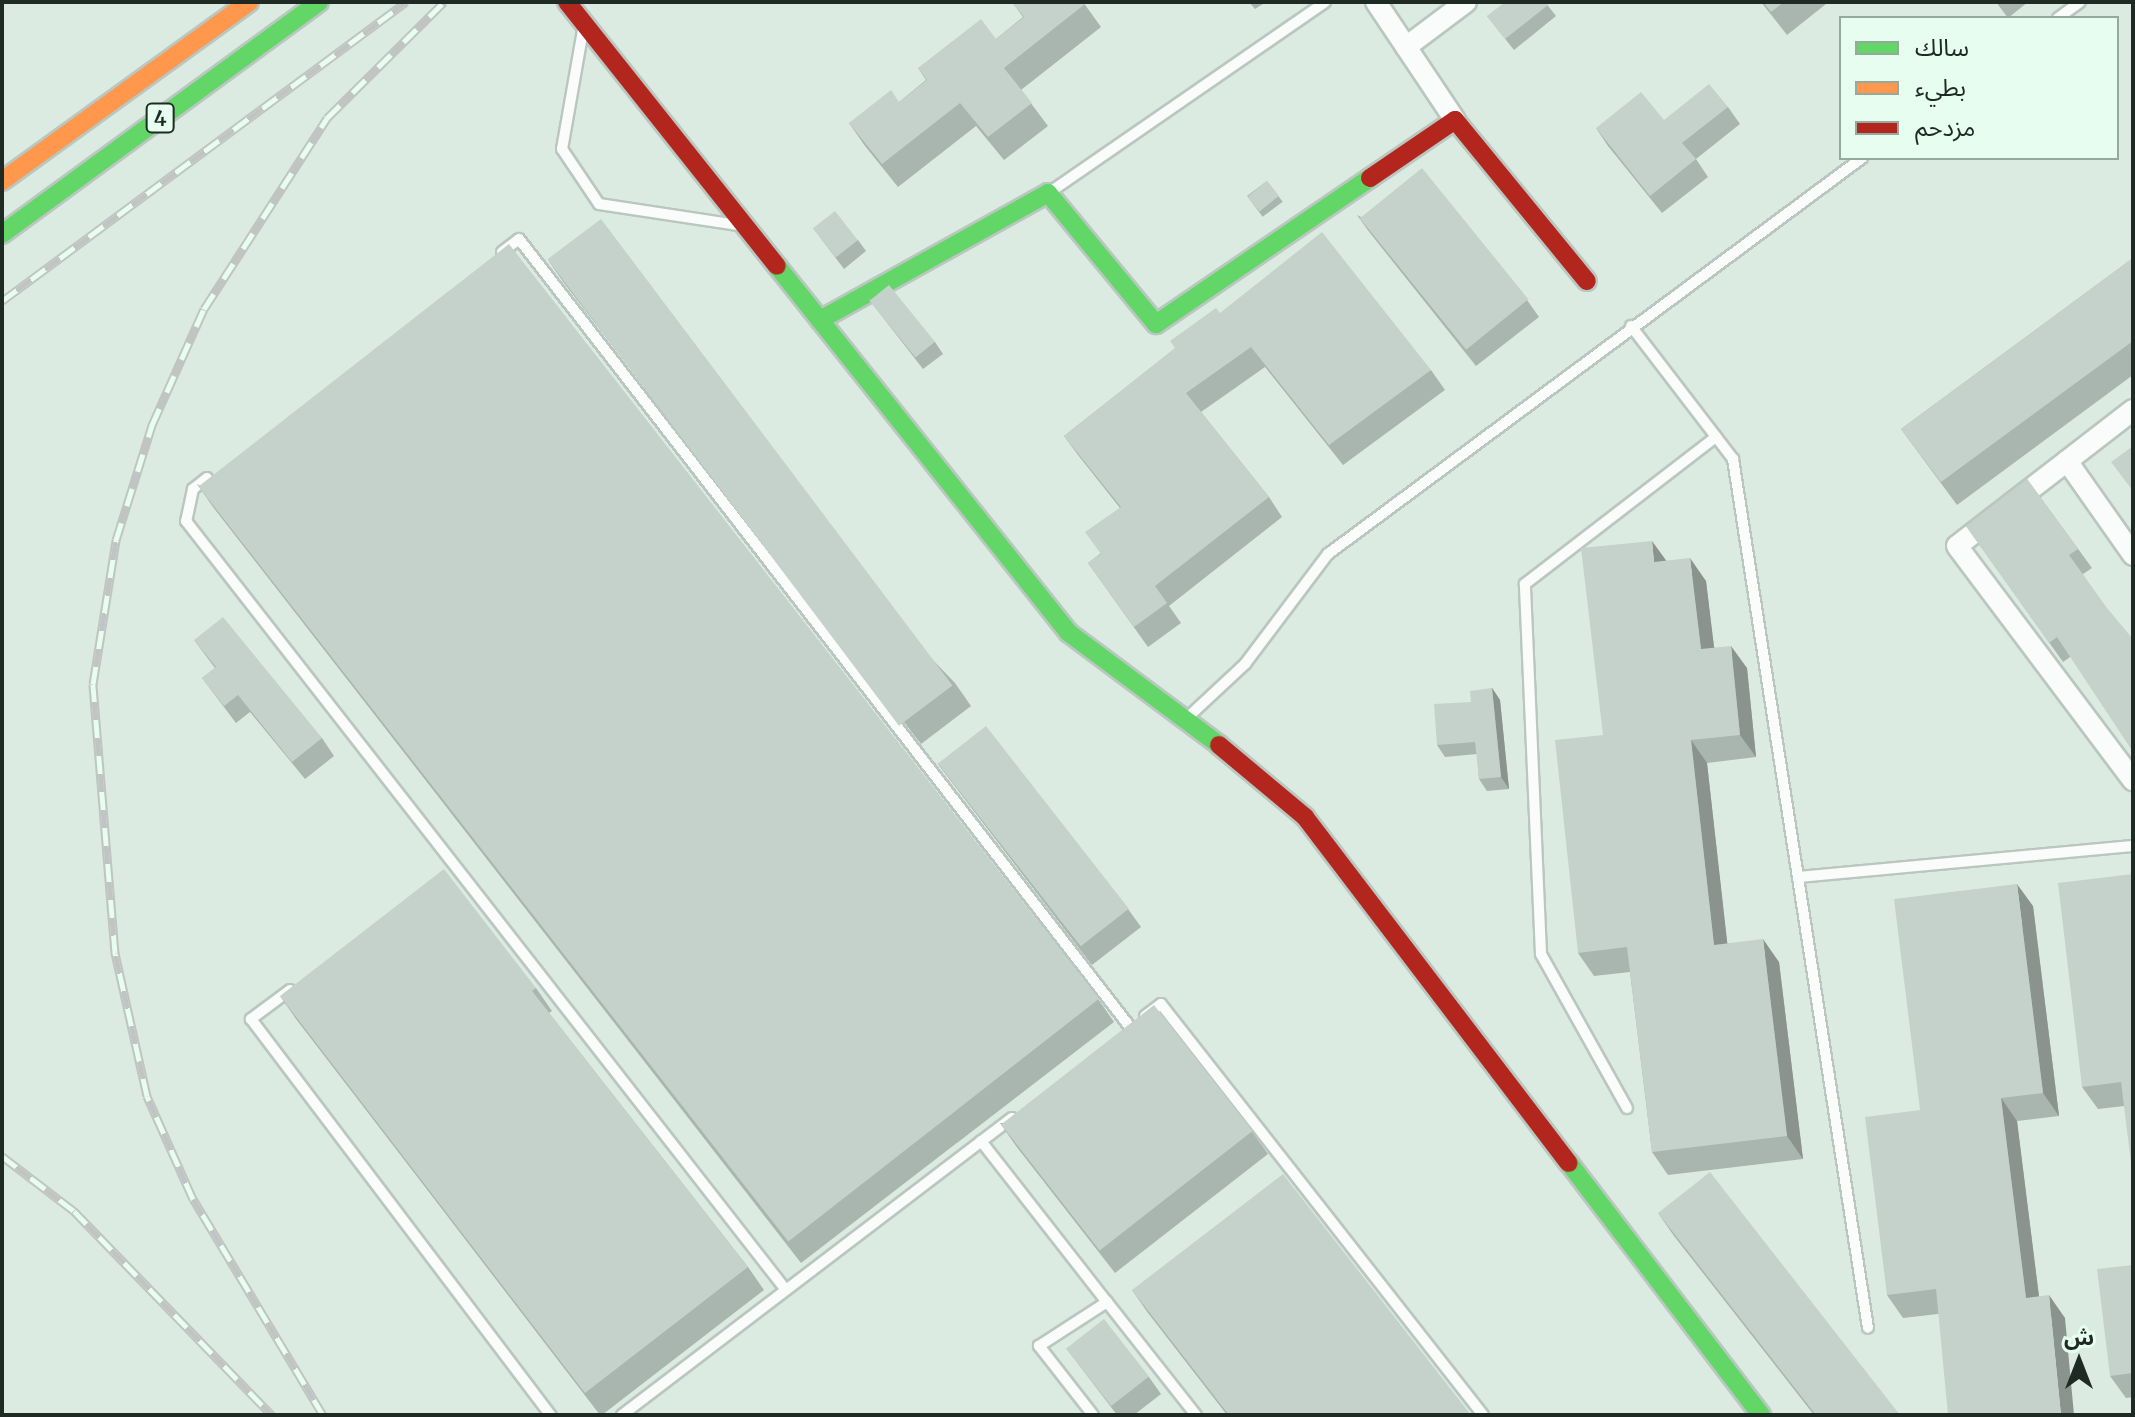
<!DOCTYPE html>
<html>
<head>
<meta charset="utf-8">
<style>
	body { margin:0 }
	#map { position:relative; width:2135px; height:1417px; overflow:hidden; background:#dbebe2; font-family:Merriweather,"Noto Sans Arabic",serif }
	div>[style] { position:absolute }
	.roads { filter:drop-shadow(2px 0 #bac7c0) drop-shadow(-2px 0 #bac7c0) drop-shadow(0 2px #bac7c0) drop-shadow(0 -2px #bac7c0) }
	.lane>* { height:10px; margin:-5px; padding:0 5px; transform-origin:5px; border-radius:5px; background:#fafcfb }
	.street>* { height:20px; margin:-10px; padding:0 10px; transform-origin:10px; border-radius:10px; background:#fafcfb }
	.fast>* { height:18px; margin:-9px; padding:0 9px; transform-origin:9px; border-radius:9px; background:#63d668 }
	.slow>* { height:18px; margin:-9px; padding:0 9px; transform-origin:9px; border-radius:9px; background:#ff974d }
	.jam>* { height:18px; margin:-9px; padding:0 9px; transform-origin:9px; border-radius:9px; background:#b3261e }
	.rail>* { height:9px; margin-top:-4.5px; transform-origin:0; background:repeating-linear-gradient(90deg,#e6fdf0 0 18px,#c0c5c3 0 36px); box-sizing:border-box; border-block:2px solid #c0c5c3 }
	.wall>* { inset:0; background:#a9b5af; transform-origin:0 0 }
	.shaded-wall>* { inset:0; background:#8a938e }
	.building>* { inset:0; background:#c5d2cb; transform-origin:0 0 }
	span { translate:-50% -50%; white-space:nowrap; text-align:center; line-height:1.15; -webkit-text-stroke:6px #e6fdf0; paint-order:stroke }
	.shield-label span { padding:2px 6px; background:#e6fdf0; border:2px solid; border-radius:6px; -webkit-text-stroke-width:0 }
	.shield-label { font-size:20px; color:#1f2a25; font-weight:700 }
	.frame { position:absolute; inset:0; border:4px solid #1f2a25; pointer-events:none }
	.legend { position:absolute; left:1839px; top:16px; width:280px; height:144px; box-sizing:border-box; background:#e6fdf0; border:2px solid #96a99f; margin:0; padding:10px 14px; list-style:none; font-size:24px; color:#1f2a25 }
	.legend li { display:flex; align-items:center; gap:16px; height:40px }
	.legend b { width:40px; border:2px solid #96a99f }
	.north { position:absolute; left:2039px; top:1321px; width:80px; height:80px; -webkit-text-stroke:6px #e6fdf0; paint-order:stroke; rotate:0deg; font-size:22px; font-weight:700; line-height:32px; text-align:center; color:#1f2a25 }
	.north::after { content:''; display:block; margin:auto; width:28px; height:36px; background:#1f2a25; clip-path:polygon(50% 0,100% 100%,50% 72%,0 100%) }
</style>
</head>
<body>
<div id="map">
	<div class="roads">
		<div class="lane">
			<div style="left:2058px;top:18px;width:27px;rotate:-36deg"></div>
			<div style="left:583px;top:30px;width:121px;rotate:100deg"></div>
			<div style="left:562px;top:149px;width:66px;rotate:56.1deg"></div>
			<div style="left:599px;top:204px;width:141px;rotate:8.6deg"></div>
			<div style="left:1050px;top:192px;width:334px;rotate:-34.6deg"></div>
			<div style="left:502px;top:252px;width:21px;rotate:-37deg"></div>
			<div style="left:519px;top:239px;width:997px;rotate:52.21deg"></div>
			<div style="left:1631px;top:326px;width:168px;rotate:52.5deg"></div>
			<div style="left:1733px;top:459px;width:879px;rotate:81.17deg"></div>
			<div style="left:207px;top:478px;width:18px;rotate:142deg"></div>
			<div style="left:193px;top:489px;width:33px;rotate:102deg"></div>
			<div style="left:186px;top:521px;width:975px;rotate:52.04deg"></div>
			<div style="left:1186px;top:719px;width:81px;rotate:-43deg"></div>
			<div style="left:1245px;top:664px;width:138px;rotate:-53deg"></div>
			<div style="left:1328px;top:554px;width:665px;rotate:-36.56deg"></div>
			<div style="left:1798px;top:877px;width:336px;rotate:-5.3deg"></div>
			<div style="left:290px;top:990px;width:49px;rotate:143.4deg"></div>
			<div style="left:251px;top:1019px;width:497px;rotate:52.9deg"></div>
			<div style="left:1145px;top:1016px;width:20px;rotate:-37deg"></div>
			<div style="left:1161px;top:1004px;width:522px;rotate:51.92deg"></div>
			<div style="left:1627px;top:1108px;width:176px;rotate:-119.2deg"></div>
			<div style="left:1541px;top:954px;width:370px;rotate:-92.5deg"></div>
			<div style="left:1525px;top:584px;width:241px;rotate:-37.6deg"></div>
			<div style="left:981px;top:1141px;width:204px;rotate:52deg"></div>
			<div style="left:622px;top:1415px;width:490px;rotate:-37.3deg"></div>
			<div style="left:1093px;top:1415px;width:88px;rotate:-128deg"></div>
			<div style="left:1039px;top:1346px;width:81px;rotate:-32.9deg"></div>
			<div style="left:1107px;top:1302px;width:144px;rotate:51.8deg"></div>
		</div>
		<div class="street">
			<div style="left:1376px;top:2px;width:142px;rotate:56.2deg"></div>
			<div style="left:1406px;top:47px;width:75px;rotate:-36.9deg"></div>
			<div style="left:2133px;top:410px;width:222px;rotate:142.3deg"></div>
			<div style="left:1957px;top:546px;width:293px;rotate:53.1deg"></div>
			<div style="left:2067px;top:461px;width:115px;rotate:54.9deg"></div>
		</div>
		<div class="fast">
			<div style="left:2px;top:234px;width:393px;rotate:-36.2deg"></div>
			<div style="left:777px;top:266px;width:469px;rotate:51.5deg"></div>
			<div style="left:1069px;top:633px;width:187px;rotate:36.7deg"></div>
			<div style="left:820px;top:320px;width:261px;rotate:-29.1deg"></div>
			<div style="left:1048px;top:193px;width:170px;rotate:50.5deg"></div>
			<div style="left:1156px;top:324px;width:259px;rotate:-34.3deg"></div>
			<div style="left:1569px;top:1163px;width:317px;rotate:52.7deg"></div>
		</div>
		<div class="slow">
			<div style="left:2px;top:181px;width:305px;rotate:-35.9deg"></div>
		</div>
		<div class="jam">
			<div style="left:567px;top:2px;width:337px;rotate:51.5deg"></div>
			<div style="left:1370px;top:178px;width:103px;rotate:-34.3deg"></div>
			<div style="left:1455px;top:120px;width:208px;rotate:50.7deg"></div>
			<div style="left:1219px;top:745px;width:112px;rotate:39.9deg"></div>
			<div style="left:1305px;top:817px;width:435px;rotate:52.7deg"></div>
		</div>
	</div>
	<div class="rail">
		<div style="left:2px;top:301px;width:503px;rotate:-36.51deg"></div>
		<div style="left:2px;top:1156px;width:91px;rotate:37.4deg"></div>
		<div style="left:74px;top:1211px;width:284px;rotate:45.9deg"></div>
		<div style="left:323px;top:1415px;width:252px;rotate:-121deg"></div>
		<div style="left:193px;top:1199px;width:113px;rotate:-114.1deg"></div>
		<div style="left:147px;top:1096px;width:147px;rotate:-102.6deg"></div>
		<div style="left:115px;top:953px;width:270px;rotate:-94.7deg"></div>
		<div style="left:93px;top:684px;width:146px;rotate:-80.9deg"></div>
		<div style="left:116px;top:540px;width:121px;rotate:-72.6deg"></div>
		<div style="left:152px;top:425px;width:127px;rotate:-65.9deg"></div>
		<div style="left:204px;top:309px;width:227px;rotate:-57.2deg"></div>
		<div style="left:327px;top:118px;width:165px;rotate:-44.8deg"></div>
	</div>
	<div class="wall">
		<div style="clip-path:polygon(1012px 2px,1083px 2px,1101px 27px,1021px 90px,1048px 126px,1004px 160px,976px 126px,898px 187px,865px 146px,849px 123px,899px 102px,926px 80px,918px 68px,996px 39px,1023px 17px)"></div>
		<div style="clip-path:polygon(1249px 2px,1266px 2px,1255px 9px)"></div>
		<div style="clip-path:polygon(1545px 2px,1556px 16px,1514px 50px,1487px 16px)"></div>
		<div style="clip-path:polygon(1761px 2px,1824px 2px,1826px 4px,1787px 35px)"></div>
		<div style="clip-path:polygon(1996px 2px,2028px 2px,2008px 18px)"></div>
		<div style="clip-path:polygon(1728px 107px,1740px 124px,1696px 159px,1708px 177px,1662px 213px,1608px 146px,1596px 128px,1664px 120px)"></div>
		<div style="left:1267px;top:181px;width:26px;height:25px;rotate:53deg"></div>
		<div style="clip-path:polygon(1357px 215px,1527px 300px,1539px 317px,1476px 366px,1370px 233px)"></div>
		<div style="clip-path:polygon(813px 228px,858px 240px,866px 251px,844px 269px)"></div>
		<div style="clip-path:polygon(2133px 258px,2133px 375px,1957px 505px,1901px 429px)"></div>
		<div style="clip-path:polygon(548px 260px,955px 683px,971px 706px,921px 744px,564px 283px)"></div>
		<div style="clip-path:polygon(867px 297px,935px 342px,943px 354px,923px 369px)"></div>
		<div style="clip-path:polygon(1220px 313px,1431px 370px,1445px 390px,1343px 465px,1265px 367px,1201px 412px,1269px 497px,1282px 517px,1169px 606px,1181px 623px,1148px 647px,1088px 563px,1100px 554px,1120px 508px,1078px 455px,1064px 436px)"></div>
		<div style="clip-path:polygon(2027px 479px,2092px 568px,2083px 574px,2070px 657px,2063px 662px,1966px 526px)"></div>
		<div style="clip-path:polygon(197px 484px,1098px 999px,1114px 1022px,801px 1263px,213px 507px)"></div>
		<div style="clip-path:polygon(1666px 561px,1706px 581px,1714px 647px,1747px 668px,1756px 757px,1707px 763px,1727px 943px,1779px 962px,1803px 1159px,1668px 1175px,1652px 1152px,1630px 972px,1594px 976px,1578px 953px,1603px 735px)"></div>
		<div style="clip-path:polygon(194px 640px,322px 738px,334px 756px,305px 779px,250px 712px,236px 723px,202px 678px,215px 668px)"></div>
		<div style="clip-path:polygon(1492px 688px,1500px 700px,1509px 789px,1487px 791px,1479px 779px,1477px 754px,1445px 757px,1437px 745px,1471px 702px)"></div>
		<div style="clip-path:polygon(937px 763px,1128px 909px,1141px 927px,1092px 965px)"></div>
		<div style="clip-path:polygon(2133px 874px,2124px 1106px,2098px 1109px,2082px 1087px)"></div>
		<div style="clip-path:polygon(2033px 906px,2059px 1116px,2017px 1121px,2039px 1296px,2065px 1318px,1938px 1314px,1903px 1318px,1887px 1295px,1920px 1110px)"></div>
		<div style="clip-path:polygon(536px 988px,552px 1011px,549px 1013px,748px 1267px,764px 1290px,602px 1415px,600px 1415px,296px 1019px,280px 996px)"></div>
		<div style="clip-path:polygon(1000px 1123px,1252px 1132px,1268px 1154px,1115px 1273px,1016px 1146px)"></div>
		<div style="clip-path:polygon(1658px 1213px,1900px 1415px,1814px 1415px,1674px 1236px)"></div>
		<div style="clip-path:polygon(2133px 1265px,2133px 1397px,2126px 1398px,2110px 1376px)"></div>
		<div style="clip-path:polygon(1132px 1290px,1471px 1415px,1227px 1415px,1148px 1313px)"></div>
		<div style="clip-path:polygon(1066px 1348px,1149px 1377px,1161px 1394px,1134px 1415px,1117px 1415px)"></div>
	</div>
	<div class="shaded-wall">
		<div style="clip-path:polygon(1652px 541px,1668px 563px,1654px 562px)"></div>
		<div style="clip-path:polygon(1690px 558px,1706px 581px,1717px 672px,1701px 649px)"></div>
		<div style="clip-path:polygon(1731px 646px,1747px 668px,1756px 757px,1740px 735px)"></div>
		<div style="clip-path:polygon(1492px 688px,1500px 700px,1509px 789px,1501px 777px)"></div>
		<div style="clip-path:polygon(1691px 740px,1707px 763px,1730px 967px,1714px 945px)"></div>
		<div style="clip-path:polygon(2017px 884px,2033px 906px,2059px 1116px,2043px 1093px)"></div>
		<div style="clip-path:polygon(1763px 939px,1779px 962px,1803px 1159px,1787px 1136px)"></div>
		<div style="clip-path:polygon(2001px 1098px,2017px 1121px,2042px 1321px,2026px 1298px)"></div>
		<div style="clip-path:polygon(2049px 1295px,2065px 1318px,2074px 1415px,2061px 1415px)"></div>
	</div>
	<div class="building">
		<div style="clip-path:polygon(1012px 2px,1083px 2px,1085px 4px,1004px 68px,1032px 103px,988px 137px,960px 103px,882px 164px,849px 123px,891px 90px,899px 102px,927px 80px,918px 68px,981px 19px,996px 39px,1024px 17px)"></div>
		<div style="clip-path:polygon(1505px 2px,1545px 2px,1548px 5px,1505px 39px,1487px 16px)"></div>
		<div style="clip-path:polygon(1763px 2px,1784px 2px,1771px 12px)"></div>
		<div style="clip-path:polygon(1709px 84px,1728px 107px,1682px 143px,1696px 159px,1650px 196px,1596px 128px,1641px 92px,1664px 120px)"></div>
		<div style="left:1422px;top:168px;width:169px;height:80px;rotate:51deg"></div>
		<div style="left:1267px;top:181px;width:19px;height:25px;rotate:51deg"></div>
		<div style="left:835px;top:211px;width:37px;height:28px;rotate:52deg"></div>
		<div style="left:601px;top:219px;width:584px;height:67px;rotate:53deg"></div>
		<div style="clip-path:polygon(1322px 232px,1431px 370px,1329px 445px,1251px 347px,1186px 393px,1269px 497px,1155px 586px,1167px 603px,1134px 627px,1088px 563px,1101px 554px,1085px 532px,1121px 507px,1064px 436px,1175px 348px,1170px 341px,1216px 308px,1220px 313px)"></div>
		<div style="left:509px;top:244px;width:958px;height:394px;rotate:52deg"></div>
		<div style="clip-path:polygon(2133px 258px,2133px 341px,1941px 482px,1901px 429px)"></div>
		<div style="left:889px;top:285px;width:73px;height:25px;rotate:51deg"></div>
		<div style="clip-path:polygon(2133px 446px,2133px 491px,2111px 462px)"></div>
		<div style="clip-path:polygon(2027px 479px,2078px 549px,2069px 555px,2107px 608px,2133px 639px,2133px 752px,2057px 637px,2049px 643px,1966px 526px)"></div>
		<div style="clip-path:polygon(1652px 541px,1654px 562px,1690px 558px,1701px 649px,1731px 646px,1740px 735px,1691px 740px,1714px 945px,1763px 939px,1787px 1136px,1652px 1152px,1627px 947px,1578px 953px,1555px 740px,1603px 735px,1581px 548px)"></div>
		<div style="clip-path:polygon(223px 617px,322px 738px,292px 762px,238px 695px,224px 706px,202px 678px,216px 667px,194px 640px)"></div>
		<div style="clip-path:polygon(1492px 688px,1501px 777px,1479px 779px,1475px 742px,1437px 745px,1434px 704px,1471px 702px,1470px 691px)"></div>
		<div style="left:986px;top:726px;width:232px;height:61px;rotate:52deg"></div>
		<div style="clip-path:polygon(444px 869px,536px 988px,532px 991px,748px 1267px,585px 1393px,280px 996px)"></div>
		<div style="clip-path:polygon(2133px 874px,2133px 1179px,2121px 1082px,2082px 1087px,2058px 883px)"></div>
		<div style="clip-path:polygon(2017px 884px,2043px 1093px,2001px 1098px,2026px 1298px,2049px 1295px,2061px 1415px,1948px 1415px,1936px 1289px,1887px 1295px,1865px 1117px,1920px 1110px,1894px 899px)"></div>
		<div style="left:1154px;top:1005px;width:160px;height:194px;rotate:52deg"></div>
		<div style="clip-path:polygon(1710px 1172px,1900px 1415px,1816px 1415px,1658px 1213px)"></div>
		<div style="clip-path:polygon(1283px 1174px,1471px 1415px,1229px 1415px,1132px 1290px)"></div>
		<div style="clip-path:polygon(2133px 1265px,2133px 1373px,2110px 1376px,2097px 1269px)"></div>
		<div style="left:1104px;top:1319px;width:73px;height:48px;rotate:52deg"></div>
	</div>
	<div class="shield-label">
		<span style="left:160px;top:118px">4</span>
	</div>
	<div class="frame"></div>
	<ul class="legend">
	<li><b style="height:10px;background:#63d668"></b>سالك</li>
	<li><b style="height:10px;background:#ff974d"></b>بطيء</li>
	<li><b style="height:10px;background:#b3261e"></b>مزدحم</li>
	</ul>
	<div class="north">ش</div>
</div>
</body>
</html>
